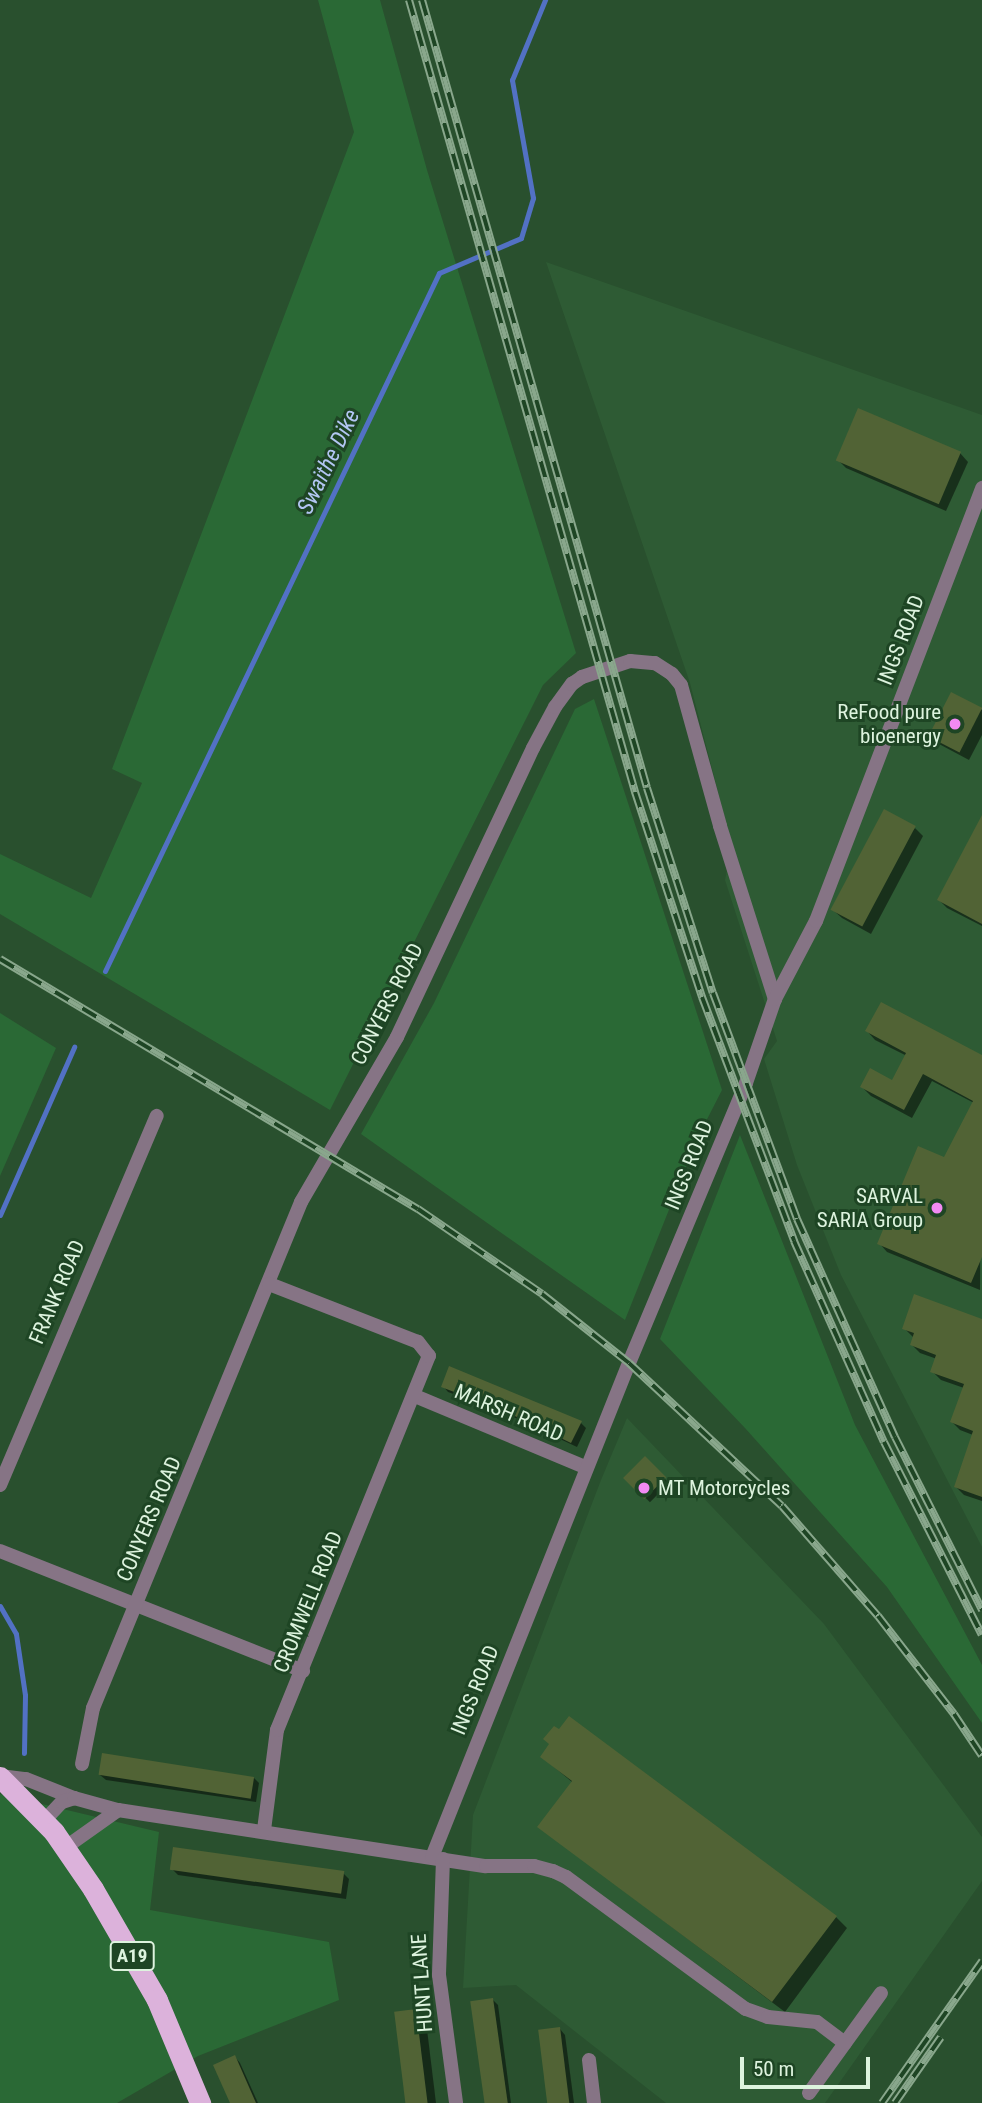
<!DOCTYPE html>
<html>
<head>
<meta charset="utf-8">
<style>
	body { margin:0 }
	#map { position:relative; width:982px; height:2103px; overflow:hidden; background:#29502e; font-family:"Roboto Condensed",sans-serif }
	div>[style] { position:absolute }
	.built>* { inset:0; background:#2e5b34 }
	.green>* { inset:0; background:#2a6935 }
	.shadow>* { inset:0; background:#0007; transform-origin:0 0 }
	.stream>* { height:5px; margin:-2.5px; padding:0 2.5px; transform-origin:2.5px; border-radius:2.5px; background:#5271c4 }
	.building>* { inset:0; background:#516335; transform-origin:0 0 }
	.street>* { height:14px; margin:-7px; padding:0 7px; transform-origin:7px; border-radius:7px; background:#867485 }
	.highway>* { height:21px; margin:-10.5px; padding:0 10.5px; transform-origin:10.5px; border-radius:10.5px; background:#dcb2db }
	.rail>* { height:8px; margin-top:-4px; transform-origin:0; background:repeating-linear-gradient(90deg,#1e4524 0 16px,#89a78c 0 32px); box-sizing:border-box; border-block:2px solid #89a78c }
	.dots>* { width:19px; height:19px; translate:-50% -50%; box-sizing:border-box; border:4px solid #1e4524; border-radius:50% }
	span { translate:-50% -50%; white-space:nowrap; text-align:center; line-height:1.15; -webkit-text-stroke:6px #1e4524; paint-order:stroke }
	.shield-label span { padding:2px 5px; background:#1e4524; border:2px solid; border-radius:5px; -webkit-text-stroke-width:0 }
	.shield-label { font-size:19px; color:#ddf3de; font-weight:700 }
	.street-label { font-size:21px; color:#ddf3de }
	.poi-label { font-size:21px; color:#ddf3de }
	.right { translate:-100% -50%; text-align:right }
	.left { translate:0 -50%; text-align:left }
	.water-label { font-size:23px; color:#b3c6f2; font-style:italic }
	.scale { position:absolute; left:740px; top:2057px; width:130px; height:32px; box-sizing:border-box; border:4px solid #ddf3de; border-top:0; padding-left:9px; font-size:21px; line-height:24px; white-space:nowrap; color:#ddf3de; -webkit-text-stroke:5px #1e4524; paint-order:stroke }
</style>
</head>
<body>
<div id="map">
	<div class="built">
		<div style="clip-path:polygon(546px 262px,982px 415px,982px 1547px,841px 1275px,797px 1165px,764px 1059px,777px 1041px,725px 880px,732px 846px,690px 683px)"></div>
		<div style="clip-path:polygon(627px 1418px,824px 1624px,982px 1837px,982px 1881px,825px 2103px,666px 2103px,516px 1985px,463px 1988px,473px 1815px,601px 1480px)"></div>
	</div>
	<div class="green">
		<div style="clip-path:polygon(318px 0,380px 0,427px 170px,576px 653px,543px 685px,330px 1110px,0 914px,0 854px,91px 898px,142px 783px,112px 769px,354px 132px)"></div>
		<div style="clip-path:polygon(594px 699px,722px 1090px,698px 1137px,625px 1320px,361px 1134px,434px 1003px,575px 709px)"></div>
		<div style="clip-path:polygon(0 1013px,56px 1048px,0 1176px)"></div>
		<div style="clip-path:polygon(740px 1135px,855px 1425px,982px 1665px,982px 1723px,887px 1587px,745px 1428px,660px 1339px)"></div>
		<div style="clip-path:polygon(0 1794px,159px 1832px,150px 1910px,329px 1942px,339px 2000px,198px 2056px,117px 2103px,0 2103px)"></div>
	</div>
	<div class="shadow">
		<div style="clip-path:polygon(960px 453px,968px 462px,946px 511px,846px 468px,837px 459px)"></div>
		<div style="clip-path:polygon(952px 694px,982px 710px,982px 735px,969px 760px,939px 744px,930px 736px)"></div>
		<div style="clip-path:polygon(982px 818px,982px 926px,947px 908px,939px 900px)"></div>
		<div style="clip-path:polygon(915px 828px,923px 836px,871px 934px,842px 918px,833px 910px)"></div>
		<div style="clip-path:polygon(867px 1031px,982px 1057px,980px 1290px,887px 1252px,879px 1243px,944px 1159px,974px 1103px,932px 1081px,912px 1118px,871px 1096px,862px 1087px,893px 1082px,907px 1056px,875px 1040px)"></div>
		<div style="clip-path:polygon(982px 1321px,982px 1501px,964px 1495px,956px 1487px,973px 1435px,960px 1430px,952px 1422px,964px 1388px,941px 1380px,932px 1371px,937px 1359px,920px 1353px,912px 1345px,914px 1338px,904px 1328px)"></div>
		<div style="clip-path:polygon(443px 1386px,581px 1423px,586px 1428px,577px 1447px,509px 1415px,448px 1392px)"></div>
		<div style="left:645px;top:1459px;width:34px;height:27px;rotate:45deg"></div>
		<div style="clip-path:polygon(551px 1744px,836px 1917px,847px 1928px,785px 2012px,539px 1827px,572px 1782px,542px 1757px)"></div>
		<div style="clip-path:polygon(100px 1775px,253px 1777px,259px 1783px,256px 1802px,106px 1780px)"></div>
		<div style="clip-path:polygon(172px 1869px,343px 1873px,349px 1879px,346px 1899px,178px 1875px)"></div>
		<div style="clip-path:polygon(493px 2000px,498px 2005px,511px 2103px,485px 2103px)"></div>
		<div style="clip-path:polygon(415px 2011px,426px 2021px,436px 2103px,407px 2103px)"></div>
		<div style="clip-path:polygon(560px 2029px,565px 2035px,574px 2103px,549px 2103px)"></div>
		<div style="clip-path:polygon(235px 2057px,240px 2063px,258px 2103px,232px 2103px)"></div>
	</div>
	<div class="stream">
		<div style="left:105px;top:971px;width:774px;rotate:-64.43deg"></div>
		<div style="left:439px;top:273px;width:89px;rotate:-23.1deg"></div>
		<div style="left:521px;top:238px;width:42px;rotate:-73.3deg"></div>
		<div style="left:533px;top:198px;width:120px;rotate:-100.1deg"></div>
		<div style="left:512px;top:80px;width:87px;rotate:-67.6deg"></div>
		<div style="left:0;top:1215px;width:184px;rotate:-66.2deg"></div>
		<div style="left:0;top:1606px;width:32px;rotate:60deg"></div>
		<div style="left:16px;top:1634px;width:62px;rotate:81.6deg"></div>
		<div style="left:25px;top:1695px;width:58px;rotate:91deg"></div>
	</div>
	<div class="building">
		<div style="left:858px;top:408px;width:112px;height:57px;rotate:23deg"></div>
		<div style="left:951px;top:692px;width:35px;height:50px;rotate:27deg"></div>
		<div style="left:884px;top:809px;width:36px;height:114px;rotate:28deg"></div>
		<div style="clip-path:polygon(982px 815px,982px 924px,937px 900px)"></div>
		<div style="clip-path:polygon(881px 1002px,982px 1055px,982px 1257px,971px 1283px,877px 1244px,918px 1146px,944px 1157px,973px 1101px,923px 1074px,904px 1110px,860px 1087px,870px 1068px,892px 1080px,906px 1053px,865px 1031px)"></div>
		<div style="clip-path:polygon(914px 1294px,982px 1319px,982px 1497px,954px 1487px,973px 1431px,950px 1422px,964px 1384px,930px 1372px,936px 1355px,910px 1345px,914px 1333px,902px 1329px)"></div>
		<div style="clip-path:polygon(449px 1366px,582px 1421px,571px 1443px,502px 1410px,441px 1387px)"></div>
		<div style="left:645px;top:1456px;width:30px;height:31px;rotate:45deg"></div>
		<div style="clip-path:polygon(569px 1716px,837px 1916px,772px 2002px,537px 1827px,572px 1781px,540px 1757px,549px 1744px,543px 1739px,554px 1726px,559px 1729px)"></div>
		<div style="left:102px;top:1753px;width:154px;height:22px;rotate:9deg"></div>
		<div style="left:173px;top:1847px;width:173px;height:23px;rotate:8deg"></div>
		<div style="left:493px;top:1998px;width:106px;height:23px;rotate:82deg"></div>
		<div style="left:416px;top:2009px;width:95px;height:22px;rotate:83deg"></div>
		<div style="left:560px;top:2027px;width:77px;height:22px;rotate:83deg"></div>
		<div style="clip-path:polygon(235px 2055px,256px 2103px,230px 2103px,213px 2065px)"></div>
	</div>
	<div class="street">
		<div style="left:415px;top:1396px;width:186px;rotate:22.7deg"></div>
		<div style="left:0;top:1485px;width:401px;rotate:-67deg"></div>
		<div style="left:0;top:1551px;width:326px;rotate:21.6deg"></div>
		<div style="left:82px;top:1764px;width:57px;rotate:-78.9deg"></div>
		<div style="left:93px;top:1708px;width:547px;rotate:-67.65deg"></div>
		<div style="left:301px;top:1202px;width:191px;rotate:-59.8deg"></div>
		<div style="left:397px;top:1037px;width:319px;rotate:-64.8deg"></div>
		<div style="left:533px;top:748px;width:47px;rotate:-61.8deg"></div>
		<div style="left:555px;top:707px;width:29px;rotate:-54deg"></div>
		<div style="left:572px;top:684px;width:12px;rotate:-35deg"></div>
		<div style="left:582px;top:677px;width:51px;rotate:-18.4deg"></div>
		<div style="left:630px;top:661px;width:25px;rotate:5deg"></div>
		<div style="left:655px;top:663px;width:20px;rotate:33deg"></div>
		<div style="left:672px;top:674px;width:14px;rotate:51deg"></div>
		<div style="left:681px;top:685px;width:146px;rotate:74.5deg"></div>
		<div style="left:720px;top:826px;width:182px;rotate:72.4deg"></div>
		<div style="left:0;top:1776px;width:26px;rotate:7deg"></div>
		<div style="left:26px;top:1779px;width:52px;rotate:21.6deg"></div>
		<div style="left:44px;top:1821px;width:26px;rotate:-47deg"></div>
		<div style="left:62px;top:1802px;width:13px;rotate:-18deg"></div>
		<div style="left:74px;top:1798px;width:46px;rotate:15.3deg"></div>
		<div style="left:118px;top:1810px;width:372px;rotate:8.7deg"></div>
		<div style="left:486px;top:1866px;width:48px"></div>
		<div style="left:534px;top:1866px;width:20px;rotate:15deg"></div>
		<div style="left:553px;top:1871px;width:14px;rotate:25deg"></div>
		<div style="left:566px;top:1877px;width:223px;rotate:36.3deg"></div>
		<div style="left:746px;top:2009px;width:23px;rotate:20deg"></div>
		<div style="left:768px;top:2017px;width:49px;rotate:5.8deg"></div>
		<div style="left:817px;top:2022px;width:35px;rotate:37deg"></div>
		<div style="left:264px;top:1830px;width:101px;rotate:-82.6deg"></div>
		<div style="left:277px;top:1730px;width:404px;rotate:-67.9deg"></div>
		<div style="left:429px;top:1356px;width:18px;rotate:-128deg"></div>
		<div style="left:418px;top:1342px;width:160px;rotate:-158.7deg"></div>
		<div style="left:66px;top:1847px;width:64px;rotate:-35.4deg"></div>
		<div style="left:432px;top:1857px;width:532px;rotate:-68.26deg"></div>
		<div style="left:629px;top:1363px;width:303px;rotate:-67.3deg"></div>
		<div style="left:746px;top:1083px;width:89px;rotate:-71deg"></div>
		<div style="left:775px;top:999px;width:88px;rotate:-62.3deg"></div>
		<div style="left:816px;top:921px;width:464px;rotate:-69deg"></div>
		<div style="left:443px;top:1859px;width:116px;rotate:92deg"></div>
		<div style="left:439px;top:1975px;width:129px;rotate:82.4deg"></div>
		<div style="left:589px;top:2060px;width:43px;rotate:83.4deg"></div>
		<div style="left:809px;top:2093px;width:123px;rotate:-54.2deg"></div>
	</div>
	<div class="highway">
		<div style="left:0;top:1777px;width:77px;rotate:45.5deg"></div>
		<div style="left:54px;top:1832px;width:69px;rotate:55.6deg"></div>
		<div style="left:93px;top:1889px;width:128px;rotate:60deg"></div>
		<div style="left:157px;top:2000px;width:112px;rotate:67.3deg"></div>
	</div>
	<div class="rail">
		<div style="left:409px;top:0;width:824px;rotate:74.07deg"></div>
		<div style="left:635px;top:792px;width:216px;rotate:71.9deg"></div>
		<div style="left:702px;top:997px;width:261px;rotate:69.3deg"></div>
		<div style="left:794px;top:1241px;width:220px;rotate:65.9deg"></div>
		<div style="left:884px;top:1442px;width:216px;rotate:63.1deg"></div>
		<div style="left:422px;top:0;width:819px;rotate:74.06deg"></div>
		<div style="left:647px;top:788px;width:215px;rotate:72.2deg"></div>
		<div style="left:713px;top:993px;width:241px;rotate:69.6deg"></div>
		<div style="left:797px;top:1219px;width:239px;rotate:65.8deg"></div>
		<div style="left:895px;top:1437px;width:194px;rotate:63.3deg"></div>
		<div style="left:0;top:959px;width:487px;rotate:30.9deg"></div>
		<div style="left:418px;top:1209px;width:150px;rotate:34.4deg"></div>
		<div style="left:542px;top:1294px;width:111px;rotate:38.4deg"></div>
		<div style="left:629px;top:1363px;width:209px;rotate:43.1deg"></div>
		<div style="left:782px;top:1506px;width:146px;rotate:48.9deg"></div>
		<div style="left:878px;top:1616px;width:124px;rotate:52.2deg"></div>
		<div style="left:954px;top:1714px;width:50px;rotate:56.3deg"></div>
		<div style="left:882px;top:2103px;width:174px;rotate:-54.8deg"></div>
		<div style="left:895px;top:2103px;width:80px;rotate:-55.1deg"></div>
	</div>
	<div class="dots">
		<div style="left:955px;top:724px;background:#f28af3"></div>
		<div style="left:937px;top:1208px;background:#f28af3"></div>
		<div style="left:644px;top:1488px;background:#f28af3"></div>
	</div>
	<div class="shield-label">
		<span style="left:132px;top:1956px">A19</span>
	</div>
	<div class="street-label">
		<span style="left:901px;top:640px;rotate:-69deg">INGS ROAD</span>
		<span style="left:387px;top:1004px;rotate:-63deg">CONYERS ROAD</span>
		<span style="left:689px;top:1165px;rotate:-68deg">INGS ROAD</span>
		<span style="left:57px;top:1292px;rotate:-67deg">FRANK ROAD</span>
		<span style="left:509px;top:1413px;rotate:23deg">MARSH ROAD</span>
		<span style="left:149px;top:1519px;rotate:-67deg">CONYERS ROAD</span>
		<span style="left:308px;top:1602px;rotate:-68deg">CROMWELL ROAD</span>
		<span style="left:475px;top:1690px;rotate:-68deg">INGS ROAD</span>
		<span style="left:422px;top:1983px;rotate:-94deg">HUNT LANE</span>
	</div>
	<div class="poi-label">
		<span class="right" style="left:941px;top:724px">ReFood pure<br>bioenergy</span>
		<span class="right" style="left:923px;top:1208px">SARVAL<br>SARIA Group</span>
		<span class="left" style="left:658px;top:1488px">MT Motorcycles</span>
	</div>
	<div class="water-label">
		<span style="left:329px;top:462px;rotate:-64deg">Swaithe Dike</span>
	</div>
	<div class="scale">50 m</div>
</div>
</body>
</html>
